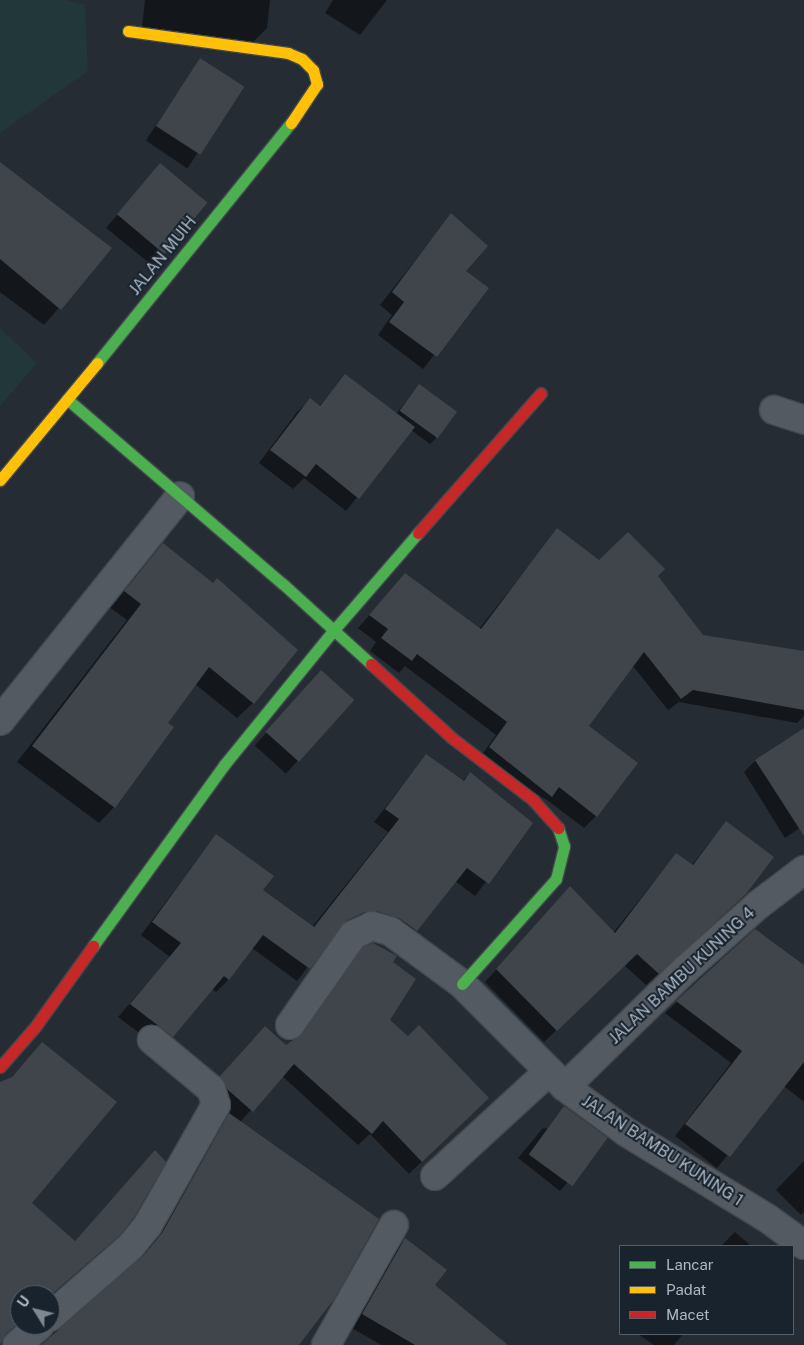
<!DOCTYPE html>
<html>
<head>
<meta charset="utf-8">
<style>
	body { margin:0 }
	#map { position:relative; width:804px; height:1345px; overflow:hidden; background:#252c33; font-family:"Public Sans",sans-serif }
	div>[style] { position:absolute }
	.green>* { inset:0; background:#223739 }
	.shadow>* { inset:0; background:#0007; transform-origin:0 0 }
	.building>* { inset:0; background:#3f454b; transform-origin:0 0 }
	.roads { filter:drop-shadow(1px 0 #42484e) drop-shadow(-1px 0 #42484e) drop-shadow(0 1px #42484e) drop-shadow(0 -1px #42484e) }
	.street>* { height:28px; margin:-14px; padding:0 14px; transform-origin:14px; border-radius:14px; background:#545a62 }
	.fast>* { height:11px; margin:-5.5px; padding:0 5.5px; transform-origin:5.5px; border-radius:5.5px; background:#4caf50 }
	.slow>* { height:11px; margin:-5.5px; padding:0 5.5px; transform-origin:5.5px; border-radius:5.5px; background:#ffc107 }
	.jam>* { height:11px; margin:-5.5px; padding:0 5.5px; transform-origin:5.5px; border-radius:5.5px; background:#c62828 }
	span { translate:-50% -50%; white-space:nowrap; text-align:center; line-height:1.15; -webkit-text-stroke:4px #18232e; paint-order:stroke }
	.street-label { font-size:16px; color:#adb9c6 }
	.legend { position:absolute; left:619px; top:1245px; width:175px; height:90px; box-sizing:border-box; background:#18232e; border:1px solid #545f6b; margin:0; padding:6px 9px; list-style:none; font-size:15px; color:#adb9c6 }
	.legend li { display:flex; align-items:center; gap:10px; height:25px }
	.legend b { width:25px; border:1px solid #545f6b }
	.north { position:absolute; left:10px; top:1285px; width:50px; height:50px; box-sizing:border-box; background:#18232e; border:1px solid #545f6b; border-radius:50%; rotate:306deg; font-size:14px; font-weight:700; line-height:20px; text-align:center; color:#adb9c6 }
	.north::after { content:''; display:block; margin:auto; width:18px; height:22px; background:#7d8893; clip-path:polygon(50% 0,100% 100%,50% 72%,0 100%) }
</style>
</head>
<body>
<div id="map">
	<div class="green">
		<div style="clip-path:polygon(0 0,64px 0,85px 5px,88px 71px,0 133px)"></div>
		<div style="clip-path:polygon(0 328px,37px 363px,0 406px)"></div>
	</div>
	<div class="shadow">
		<div style="clip-path:polygon(145px 0,270px 0,267px 28px,249px 46px,141px 35px)"></div>
		<div style="clip-path:polygon(333px 0,387px 0,360px 35px,325px 13px)"></div>
		<div style="left:200px;top:60px;width:50px;height:97px;rotate:34deg"></div>
		<div style="clip-path:polygon(0 163px,110px 249px,44px 325px,0 292px)"></div>
		<div style="clip-path:polygon(160px 165px,165px 254px,153px 266px,106px 228px)"></div>
		<div style="clip-path:polygon(451px 215px,464px 271px,487px 288px,423px 369px,378px 335px,392px 315px,380px 305px)"></div>
		<div style="clip-path:polygon(345px 376px,396px 414px,419px 385px,436px 438px,430px 444px,411px 430px,346px 511px,304px 478px,293px 489px,259px 463px,297px 412px,310px 400px,319px 406px)"></div>
		<div style="clip-path:polygon(557px 530px,599px 561px,656px 576px,702px 636px,804px 652px,804px 716px,797px 723px,679px 702px,668px 710px,633px 666px,588px 726px,596px 816px,584px 828px,547px 800px,478px 760px,496px 735px,405px 666px,399px 673px,370px 651px,376px 642px,358px 628px,405px 574px,479px 629px)"></div>
		<div style="clip-path:polygon(163px 544px,253px 703px,237px 718px,195px 684px,166px 723px,114px 807px,99px 823px,17px 762px,127px 620px,109px 607px)"></div>
		<div style="left:321px;top:672px;width:42px;height:99px;rotate:42deg"></div>
		<div style="clip-path:polygon(804px 729px,804px 825px,785px 838px,744px 772px,755px 761px)"></div>
		<div style="clip-path:polygon(426px 755px,462px 782px,470px 773px,531px 823px,475px 896px,455px 881px,403px 943px,352px 924px,333px 934px,297px 981px,252px 948px,229px 979px,216px 992px,212px 989px,159px 1048px,118px 1017px,170px 957px,141px 935px,216px 835px,262px 890px,312px 927px,388px 832px,374px 822px)"></div>
		<div style="clip-path:polygon(726px 822px,745px 894px,646px 985px,624px 965px,544px 1042px,485px 982px,570px 888px,613px 933px,676px 854px,691px 866px)"></div>
		<div style="clip-path:polygon(364px 948px,391px 962px,388px 1020px,487px 1098px,409px 1174px,370px 1134px,358px 1145px,282px 1076px,240px 1122px,297px 1345px,40px 1345px,136px 1264px,149px 1247px,217px 1127px,230px 1115px,215px 1102px,208px 1090px,252px 1040px,286px 1046px,297px 1039px,351px 962px)"></div>
		<div style="clip-path:polygon(804px 967px,804px 1102px,784px 1086px,717px 1168px,675px 1136px,731px 1063px,665px 1013px,677px 1002px)"></div>
		<div style="clip-path:polygon(30px 1057px,30px 1204px,74px 1242px,143px 1164px,105px 1248px,50px 1297px,20px 1295px,20px 1323px,0 1341px,0 1090px)"></div>
		<div style="clip-path:polygon(543px 1128px,606px 1138px,560px 1191px,518px 1158px)"></div>
		<div style="clip-path:polygon(804px 1161px,804px 1212px,801px 1215px,776px 1190px)"></div>
		<div style="clip-path:polygon(735px 1232px,749px 1244px,747px 1246px,721px 1246px)"></div>
		<div style="clip-path:polygon(405px 1240px,434px 1285px,506px 1345px,381px 1345px,350px 1327px,392px 1252px)"></div>
		<div style="clip-path:polygon(638px 1334px,683px 1334px,674px 1345px,654px 1345px)"></div>
	</div>
	<div class="building">
		<div style="left:200px;top:58px;width:53px;height:81px;rotate:33deg"></div>
		<div style="clip-path:polygon(0 162px,112px 248px,61px 310px,0 259px)"></div>
		<div style="left:160px;top:163px;width:62px;height:67px;rotate:40deg"></div>
		<div style="clip-path:polygon(451px 213px,488px 246px,466px 271px,489px 288px,437px 357px,389px 322px,404px 302px,392px 292px)"></div>
		<div style="clip-path:polygon(345px 374px,415px 427px,359px 499px,316px 464px,306px 477px,270px 450px,310px 398px,320px 406px)"></div>
		<div style="left:419px;top:384px;width:47px;height:33px;rotate:36deg"></div>
		<div style="clip-path:polygon(557px 528px,599px 560px,628px 532px,665px 569px,658px 576px,703px 635px,804px 651px,804px 710px,693px 690px,681px 699px,644px 652px,589px 726px,638px 763px,597px 817px,559px 787px,552px 797px,489px 747px,507px 722px,417px 654px,412px 661px,381px 638px,388px 629px,369px 615px,405px 573px,481px 629px)"></div>
		<div style="clip-path:polygon(163px 543px,213px 583px,217px 578px,298px 650px,254px 704px,209px 667px,168px 723px,174px 727px,115px 808px,32px 746px,141px 604px,124px 591px)"></div>
		<div style="left:321px;top:670px;width:45px;height:83px;rotate:42deg"></div>
		<div style="clip-path:polygon(804px 728px,804px 836px,755px 760px)"></div>
		<div style="clip-path:polygon(426px 754px,464px 781px,470px 772px,533px 823px,489px 884px,467px 868px,417px 931px,399px 918px,376px 911px,365px 912px,346px 921px,310px 969px,263px 935px,229px 980px,224px 976px,173px 1037px,130px 1004px,181px 943px,152px 922px,216px 834px,274px 876px,263px 890px,314px 927px,399px 819px,385px 809px)"></div>
		<div style="clip-path:polygon(726px 821px,774px 857px,746px 894px,659px 974px,637px 954px,557px 1031px,496px 969px,570px 886px,615px 933px,676px 853px,693px 865px)"></div>
		<div style="clip-path:polygon(755px 929px,804px 965px,804px 1062px,730px 1157px,685px 1124px,742px 1051px,676px 1001px)"></div>
		<div style="clip-path:polygon(373px 943px,397px 956px,393px 962px,416px 979px,390px 1020px,408px 1036px,419px 1025px,489px 1098px,422px 1162px,383px 1121px,372px 1134px,294px 1064px,253px 1112px,227px 1089px,220px 1076px,265px 1026px,286px 1045px,302px 1034px,363px 947px)"></div>
		<div style="clip-path:polygon(42px 1042px,117px 1102px,32px 1203px,75px 1241px,155px 1150px,166px 1162px,135px 1216px,120px 1235px,50px 1296px,20px 1295px,20px 1322px,6px 1334px,0 1345px,0 1082px,12px 1077px)"></div>
		<div style="left:564px;top:1106px;width:54px;height:60px;rotate:36deg"></div>
		<div style="clip-path:polygon(229px 1113px,379px 1219px,335px 1298px,299px 1345px,41px 1345px,143px 1256px,162px 1233px)"></div>
		<div style="clip-path:polygon(405px 1238px,447px 1270px,435px 1285px,508px 1345px,415px 1345px,362px 1314px)"></div>
	</div>
	<div class="roads">
		<div class="street">
			<div style="left:774px;top:410px;width:32px;rotate:18deg"></div>
			<div style="left:0;top:721px;width:288px;rotate:-51.3deg"></div>
			<div style="left:290px;top:1025px;width:110px;rotate:-55deg"></div>
			<div style="left:353px;top:935px;width:21px;rotate:-25deg"></div>
			<div style="left:372px;top:926px;width:19px;rotate:16deg"></div>
			<div style="left:390px;top:931px;width:89px;rotate:36.4deg"></div>
			<div style="left:462px;top:984px;width:146px;rotate:45deg"></div>
			<div style="left:565px;top:1087px;width:76px;rotate:36.4deg"></div>
			<div style="left:626px;top:1132px;width:165px;rotate:31.4deg"></div>
			<div style="left:767px;top:1218px;width:46px;rotate:36.1deg"></div>
			<div style="left:565px;top:1087px;width:169px;rotate:-44.3deg"></div>
			<div style="left:686px;top:969px;width:96px;rotate:-41.6deg"></div>
			<div style="left:758px;top:905px;width:58px;rotate:-37.3deg"></div>
			<div style="left:435px;top:1176px;width:155px;rotate:-42.6deg"></div>
			<div style="left:50px;top:1317px;width:108px;rotate:-41.2deg"></div>
			<div style="left:131px;top:1246px;width:27px;rotate:-51deg"></div>
			<div style="left:148px;top:1225px;width:138px;rotate:-60.5deg"></div>
			<div style="left:216px;top:1105px;width:17px;rotate:-107deg"></div>
			<div style="left:211px;top:1089px;width:77px;rotate:-140.3deg"></div>
			<div style="left:17px;top:1345px;width:30px;rotate:-41deg"></div>
			<div style="left:326px;top:1345px;width:138px;rotate:-60.5deg"></div>
		</div>
		<div class="fast">
			<div style="left:97px;top:363px;width:309px;rotate:-51.1deg"></div>
			<div style="left:67px;top:399px;width:284px;rotate:40.6deg"></div>
			<div style="left:283px;top:584px;width:119px;rotate:42.3deg"></div>
			<div style="left:93px;top:946px;width:223px;rotate:-54.1deg"></div>
			<div style="left:224px;top:765px;width:173px;rotate:-50.9deg"></div>
			<div style="left:333px;top:631px;width:130px;rotate:-49.1deg"></div>
			<div style="left:462px;top:984px;width:141px;rotate:-48.2deg"></div>
			<div style="left:556px;top:879px;width:34px;rotate:-76deg"></div>
			<div style="left:564px;top:846px;width:19px;rotate:-108deg"></div>
		</div>
		<div class="slow">
			<div style="left:128px;top:31px;width:162px;rotate:7.8deg"></div>
			<div style="left:288px;top:53px;width:15px;rotate:23deg"></div>
			<div style="left:302px;top:59px;width:16px;rotate:45deg"></div>
			<div style="left:313px;top:70px;width:15px;rotate:74deg"></div>
			<div style="left:317px;top:84px;width:47px;rotate:123.7deg"></div>
			<div style="left:0;top:480px;width:152px;rotate:-50.3deg"></div>
		</div>
		<div class="jam">
			<div style="left:418px;top:533px;width:186px;rotate:-48.7deg"></div>
			<div style="left:371px;top:664px;width:110px;rotate:42.4deg"></div>
			<div style="left:452px;top:738px;width:102px;rotate:37.4deg"></div>
			<div style="left:533px;top:800px;width:38px;rotate:48deg"></div>
			<div style="left:0;top:1067px;width:53px;rotate:-48.8deg"></div>
			<div style="left:35px;top:1027px;width:100px;rotate:-54.4deg"></div>
		</div>
	</div>
	<div class="street-label">
		<span style="left:163px;top:256px;rotate:-51deg">JALAN MUIH</span>
		<span style="left:682px;top:976px;rotate:-43deg">JALAN BAMBU KUNING 4</span>
		<span style="left:662px;top:1151px;rotate:33deg">JALAN BAMBU KUNING 1</span>
	</div>
	<ul class="legend">
	<li><b style="height:6px;background:#4caf50"></b>Lancar</li>
	<li><b style="height:6px;background:#ffc107"></b>Padat</li>
	<li><b style="height:6px;background:#c62828"></b>Macet</li>
	</ul>
	<div class="north">U</div>
</div>
</body>
</html>
